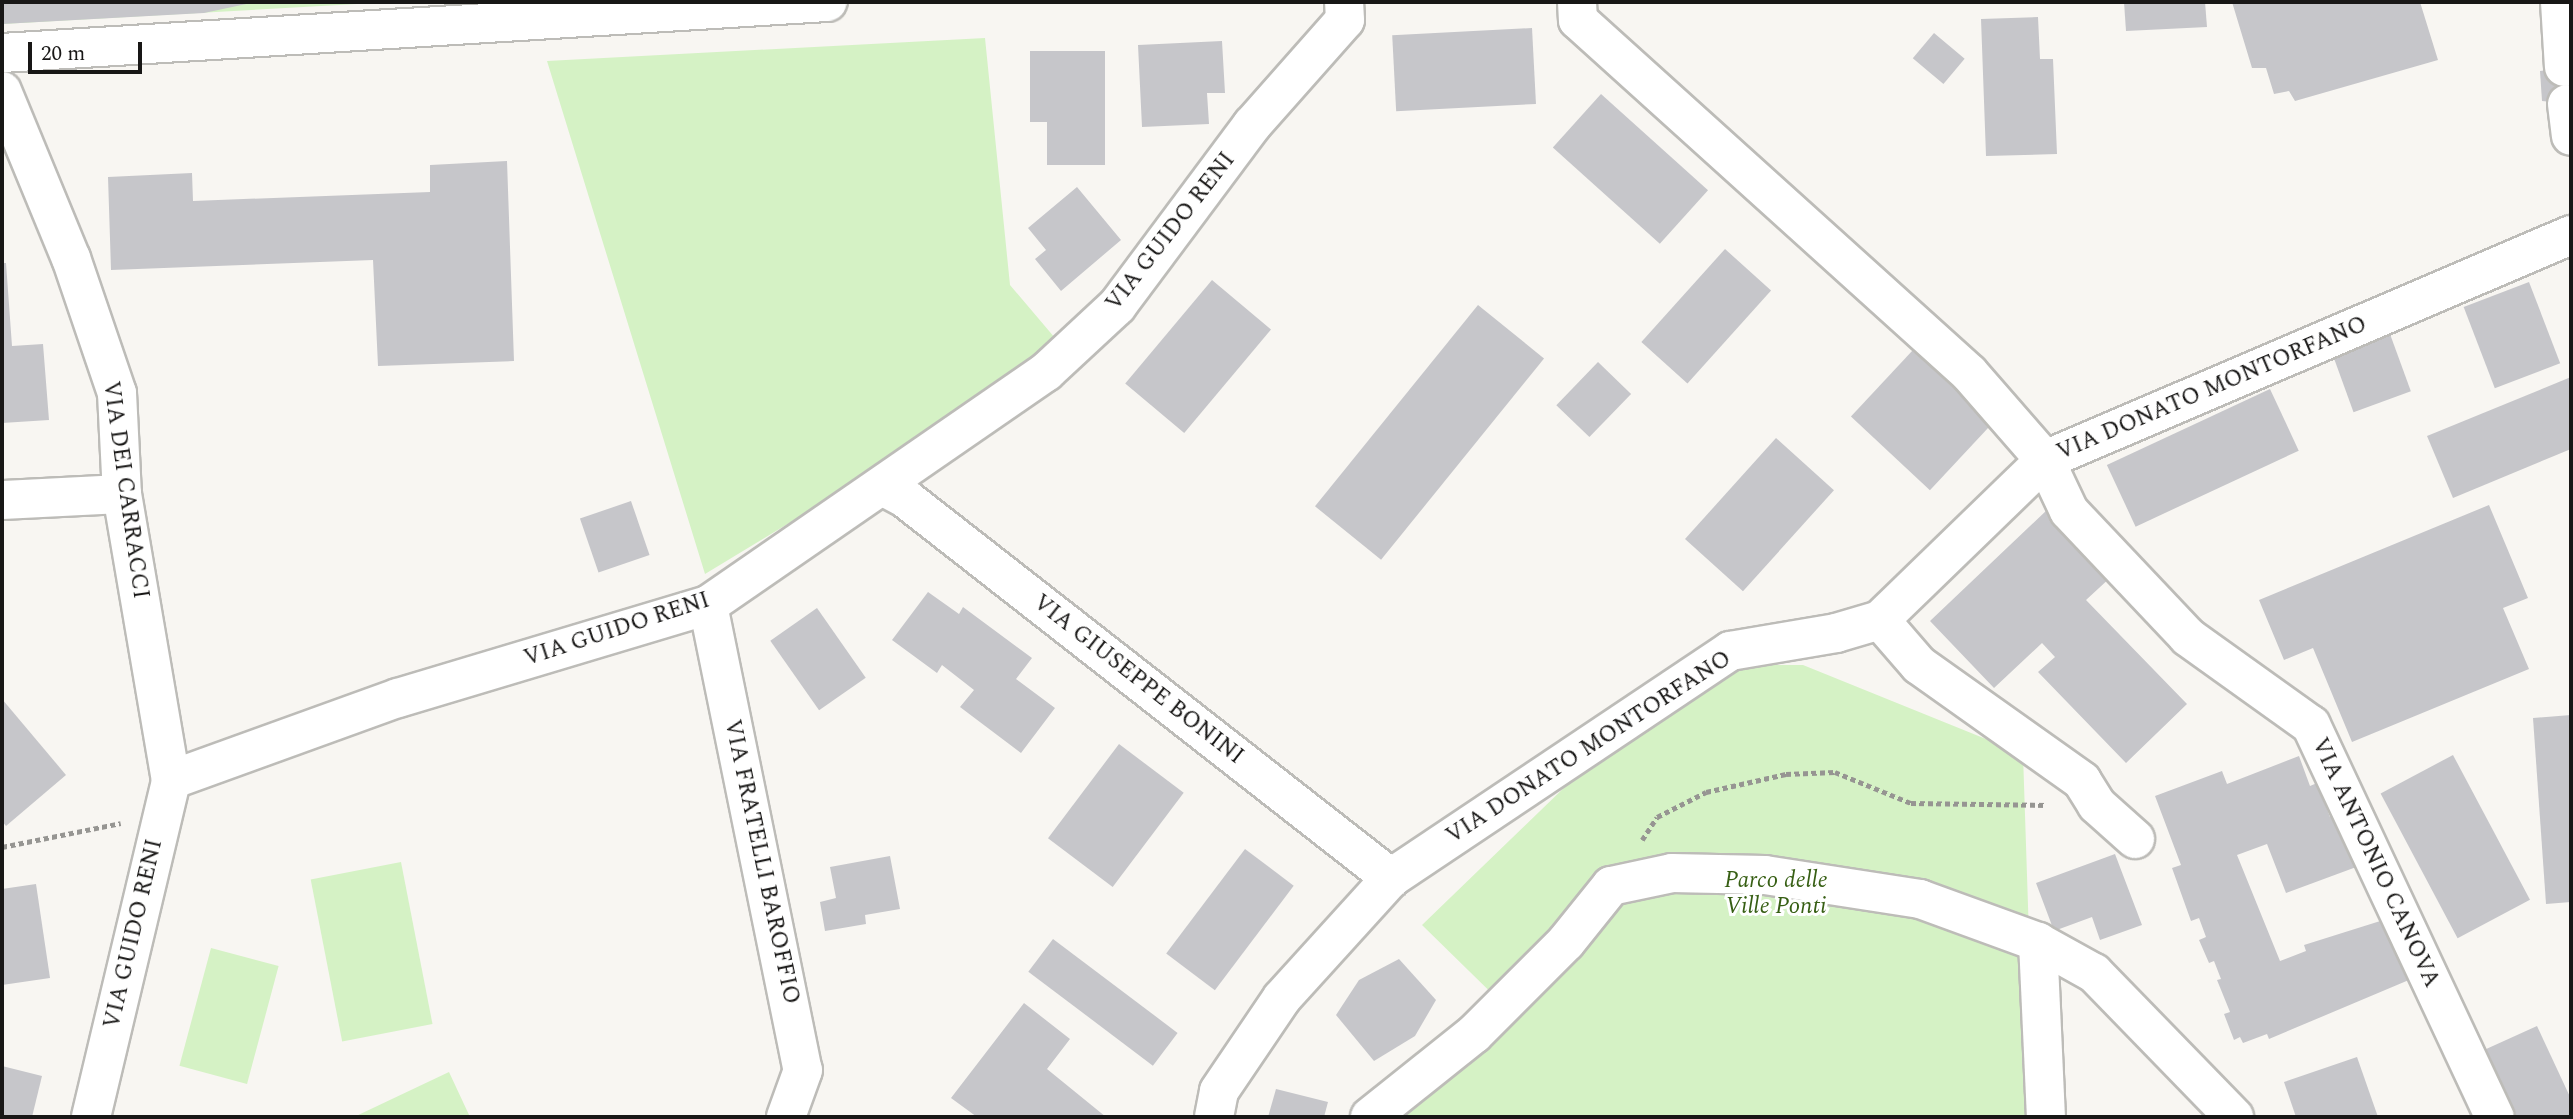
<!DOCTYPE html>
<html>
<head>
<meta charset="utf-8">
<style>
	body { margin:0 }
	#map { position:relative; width:2573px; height:1119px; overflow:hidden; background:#f8f6f2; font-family:Spectral,serif }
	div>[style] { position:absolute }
	.green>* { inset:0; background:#d5f2c5; transform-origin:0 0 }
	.building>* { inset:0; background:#c6c6ca; transform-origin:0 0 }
	.path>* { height:4.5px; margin-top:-2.25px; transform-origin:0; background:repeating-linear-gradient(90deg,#969592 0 5px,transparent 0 8.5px) }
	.roads { filter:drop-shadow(2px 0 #bdbcb8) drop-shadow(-2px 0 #bdbcb8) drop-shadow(0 2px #bdbcb8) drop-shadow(0 -2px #bdbcb8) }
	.minor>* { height:38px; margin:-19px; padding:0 19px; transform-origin:19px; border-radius:19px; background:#fff }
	span { translate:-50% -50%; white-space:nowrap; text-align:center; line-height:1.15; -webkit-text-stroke:6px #fff; paint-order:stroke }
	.street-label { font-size:23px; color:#181716 }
	.park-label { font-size:23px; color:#375f14; font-style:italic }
	.frame { position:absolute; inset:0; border:4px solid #181716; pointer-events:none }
	.scale { position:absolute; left:28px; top:42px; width:114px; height:32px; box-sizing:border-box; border:4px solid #181716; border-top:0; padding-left:9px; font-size:21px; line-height:24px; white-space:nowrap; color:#181716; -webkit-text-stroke:5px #fff; paint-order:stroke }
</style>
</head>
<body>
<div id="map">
	<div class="green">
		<div style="clip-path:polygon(2px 2px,393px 2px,2px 24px)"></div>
		<div style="clip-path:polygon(985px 38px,1010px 285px,1055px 338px,1013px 378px,860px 480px,705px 574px,547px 61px)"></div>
		<div style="clip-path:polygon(1691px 665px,1803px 665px,2023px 754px,2035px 1117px,1387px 1117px,1517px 1018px,1422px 925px)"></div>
		<div style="left:401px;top:862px;width:165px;height:92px;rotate:79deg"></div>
		<div style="left:211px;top:948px;width:70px;height:122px;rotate:15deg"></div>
		<div style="clip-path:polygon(449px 1072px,470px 1117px,354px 1117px)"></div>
	</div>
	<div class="building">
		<div style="clip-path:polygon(2px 2px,251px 2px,251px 3px,204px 13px,2px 24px)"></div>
		<div style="clip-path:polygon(2124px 2px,2205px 2px,2207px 27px,2126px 31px)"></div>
		<div style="clip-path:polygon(2232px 2px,2420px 2px,2438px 60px,2295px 101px,2289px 91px,2274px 94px,2266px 68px,2252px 68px)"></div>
		<div style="clip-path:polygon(2038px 17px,2040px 59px,2053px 59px,2057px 154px,1986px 156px,1981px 19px)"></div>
		<div style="left:1532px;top:28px;width:76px;height:140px;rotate:87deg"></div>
		<div style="left:1934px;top:33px;width:40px;height:33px;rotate:40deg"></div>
		<div style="clip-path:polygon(1222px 41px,1225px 93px,1207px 93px,1209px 124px,1142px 127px,1138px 45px)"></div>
		<div style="clip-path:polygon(1030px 51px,1105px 51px,1105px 165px,1047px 165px,1047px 122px,1030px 122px)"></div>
		<div style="clip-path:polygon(2571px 67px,2571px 104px,2542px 101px,2540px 71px)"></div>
		<div style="left:1601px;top:94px;width:144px;height:72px;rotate:42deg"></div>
		<div style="clip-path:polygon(507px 161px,514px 361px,378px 366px,373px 260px,111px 270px,108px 177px,192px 173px,193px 201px,430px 192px,430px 165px)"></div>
		<div style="clip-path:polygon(1077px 187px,1121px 240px,1061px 291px,1035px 259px,1046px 250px,1028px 228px)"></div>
		<div style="left:1725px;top:249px;width:62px;height:125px;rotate:42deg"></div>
		<div style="clip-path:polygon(2px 263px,6px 263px,12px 346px,43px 344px,49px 420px,2px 423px)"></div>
		<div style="left:1212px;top:280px;width:77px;height:135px;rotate:40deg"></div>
		<div style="left:2529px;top:282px;width:87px;height:70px;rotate:69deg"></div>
		<div style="left:1478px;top:305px;width:85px;height:259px;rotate:39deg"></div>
		<div style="left:2390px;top:334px;width:61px;height:61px;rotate:70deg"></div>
		<div style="left:1913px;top:350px;width:108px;height:91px;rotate:43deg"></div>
		<div style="left:1598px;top:362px;width:46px;height:60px;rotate:44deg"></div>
		<div style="clip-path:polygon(2571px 377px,2571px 449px,2453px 498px,2427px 436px)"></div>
		<div style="left:2270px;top:389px;width:68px;height:180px;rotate:65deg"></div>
		<div style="left:1776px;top:438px;width:78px;height:136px;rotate:42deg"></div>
		<div style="left:631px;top:501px;width:57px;height:54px;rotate:71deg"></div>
		<div style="clip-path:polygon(2489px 505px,2528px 598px,2503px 608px,2529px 669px,2352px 742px,2313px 648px,2284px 660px,2259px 600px)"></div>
		<div style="clip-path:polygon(2048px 509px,2112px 576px,2086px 600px,2187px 704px,2126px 763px,2038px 672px,2055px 657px,2042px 643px,1994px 688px,1930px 621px)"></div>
		<div style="clip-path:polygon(928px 592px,959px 614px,963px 607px,1032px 658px,1016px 679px,1055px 708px,1021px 753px,960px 707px,974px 690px,942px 665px,937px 673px,892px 640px)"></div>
		<div style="left:817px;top:608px;width:85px;height:57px;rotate:55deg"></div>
		<div style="clip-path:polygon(2px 699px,66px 775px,6px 826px,2px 821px)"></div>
		<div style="clip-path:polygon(2571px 715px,2571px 902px,2546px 904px,2533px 718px)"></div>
		<div style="left:1119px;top:744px;width:81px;height:118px;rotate:37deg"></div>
		<div style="left:2453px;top:755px;width:164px;height:82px;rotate:62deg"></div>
		<div style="clip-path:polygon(2299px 756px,2310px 786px,2317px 783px,2330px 817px,2339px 814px,2359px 866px,2286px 893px,2267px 844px,2237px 855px,2280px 961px,2306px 951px,2304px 945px,2393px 917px,2416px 977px,2269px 1039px,2267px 1034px,2243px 1043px,2240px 1037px,2234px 1040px,2224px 1014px,2230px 1012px,2217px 980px,2221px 979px,2214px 961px,2209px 963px,2199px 940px,2206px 937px,2199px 918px,2191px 921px,2172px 868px,2181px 865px,2155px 796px,2222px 771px,2227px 784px)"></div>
		<div style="left:1245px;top:849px;width:61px;height:131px;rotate:37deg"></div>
		<div style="clip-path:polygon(2115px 854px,2142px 925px,2100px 940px,2092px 917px,2054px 931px,2036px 883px)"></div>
		<div style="clip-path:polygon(890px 856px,900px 909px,865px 915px,866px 924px,825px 931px,820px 902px,836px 898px,830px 867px)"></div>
		<div style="clip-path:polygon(36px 884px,50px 978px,2px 985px,2px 889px)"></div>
		<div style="left:1053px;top:939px;width:156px;height:41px;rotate:37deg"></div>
		<div style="clip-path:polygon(1399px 959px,1436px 1000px,1415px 1036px,1374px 1061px,1336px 1015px,1359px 980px)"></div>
		<div style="clip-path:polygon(1024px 1003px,1070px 1039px,1047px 1069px,1106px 1117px,977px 1117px,951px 1098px)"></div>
		<div style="clip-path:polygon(2537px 1026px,2571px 1099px,2571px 1117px,2515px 1117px,2484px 1050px)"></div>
		<div style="clip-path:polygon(2357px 1057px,2378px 1117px,2296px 1117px,2284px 1082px)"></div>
		<div style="clip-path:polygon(2px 1066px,42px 1076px,32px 1117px,2px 1117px)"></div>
		<div style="clip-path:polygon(1276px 1089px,1328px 1102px,1324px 1117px,1268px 1117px)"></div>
	</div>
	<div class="path">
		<div style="left:1642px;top:840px;width:27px;rotate:-57deg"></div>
		<div style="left:1657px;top:817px;width:55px;rotate:-27deg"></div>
		<div style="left:1706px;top:792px;width:82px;rotate:-12.7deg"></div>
		<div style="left:1786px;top:774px;width:49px;rotate:-2.3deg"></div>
		<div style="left:1835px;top:772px;width:82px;rotate:22.2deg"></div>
		<div style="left:1911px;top:803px;width:136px;rotate:0.8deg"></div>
		<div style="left:2px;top:847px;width:121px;rotate:-11.4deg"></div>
	</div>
	<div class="roads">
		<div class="minor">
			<div style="left:1577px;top:2px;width:18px;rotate:87deg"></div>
			<div style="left:1578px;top:20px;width:527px;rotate:42.08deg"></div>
			<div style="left:1969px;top:373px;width:116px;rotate:48.9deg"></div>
			<div style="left:2045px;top:460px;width:56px;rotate:64.8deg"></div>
			<div style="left:2069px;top:511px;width:173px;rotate:46.6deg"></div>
			<div style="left:2188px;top:637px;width:151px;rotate:35.6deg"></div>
			<div style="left:2311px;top:725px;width:433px;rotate:64.9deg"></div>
			<div style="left:2560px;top:2px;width:65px;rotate:86.5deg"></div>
			<div style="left:2px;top:53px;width:827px;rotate:-3.54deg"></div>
			<div style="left:2px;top:91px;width:181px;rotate:67.6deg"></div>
			<div style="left:71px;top:258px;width:143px;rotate:71.2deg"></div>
			<div style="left:117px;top:393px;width:101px;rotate:87.2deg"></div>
			<div style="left:122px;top:494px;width:290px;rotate:80.3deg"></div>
			<div style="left:2567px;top:104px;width:32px;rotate:83deg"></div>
			<div style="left:882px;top:486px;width:27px;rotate:28deg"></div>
			<div style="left:906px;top:499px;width:616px;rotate:38.01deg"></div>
			<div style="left:2px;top:500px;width:120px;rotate:-2.9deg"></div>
			<div style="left:708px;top:605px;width:475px;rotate:78.5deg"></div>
			<div style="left:803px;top:1070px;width:50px;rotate:109.9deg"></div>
			<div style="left:1880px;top:620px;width:60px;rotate:49.1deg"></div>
			<div style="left:1919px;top:665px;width:200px;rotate:35.4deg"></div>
			<div style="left:2082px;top:781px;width:28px;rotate:58deg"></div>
			<div style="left:2097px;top:805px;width:51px;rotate:41.8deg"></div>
			<div style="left:2038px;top:942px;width:175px;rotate:87.4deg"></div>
			<div style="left:91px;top:1117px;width:346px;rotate:-76.6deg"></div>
			<div style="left:171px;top:780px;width:241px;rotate:-19.9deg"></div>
			<div style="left:398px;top:698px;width:324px;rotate:-16.7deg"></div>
			<div style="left:708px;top:605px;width:411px;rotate:-34.6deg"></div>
			<div style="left:1046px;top:372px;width:97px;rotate:-42.9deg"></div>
			<div style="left:1117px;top:306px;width:226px;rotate:-53.3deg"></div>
			<div style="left:1252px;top:125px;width:140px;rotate:-48.5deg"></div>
			<div style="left:1345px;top:20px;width:18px;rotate:-93deg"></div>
			<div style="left:1214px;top:1117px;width:26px;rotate:-79deg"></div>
			<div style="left:1219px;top:1091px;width:112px;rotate:-55.9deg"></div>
			<div style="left:1282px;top:998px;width:162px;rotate:-47.8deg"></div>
			<div style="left:1391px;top:878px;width:408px;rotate:-33.8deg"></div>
			<div style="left:1730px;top:651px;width:108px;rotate:-9.6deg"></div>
			<div style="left:1836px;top:633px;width:46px;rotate:-16.5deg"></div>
			<div style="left:1880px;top:620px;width:230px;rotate:-44.1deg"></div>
			<div style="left:2045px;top:460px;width:572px;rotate:-23.16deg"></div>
			<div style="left:1370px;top:1117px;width:133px;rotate:-38.6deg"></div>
			<div style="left:1474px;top:1034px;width:130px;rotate:-45deg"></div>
			<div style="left:1566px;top:942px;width:72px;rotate:-51.2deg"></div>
			<div style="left:1611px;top:886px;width:62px;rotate:-12deg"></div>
			<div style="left:1672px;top:873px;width:93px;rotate:1.2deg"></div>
			<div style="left:1765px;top:875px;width:157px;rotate:8.8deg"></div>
			<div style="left:1920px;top:899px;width:126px;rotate:20deg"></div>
			<div style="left:2038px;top:942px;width:64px;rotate:29deg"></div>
			<div style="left:2094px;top:973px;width:201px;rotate:45.8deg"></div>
		</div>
	</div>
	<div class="street-label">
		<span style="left:1171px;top:232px;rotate:-52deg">VIA GUIDO RENI</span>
		<span style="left:2212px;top:389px;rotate:-23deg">VIA DONATO MONTORFANO</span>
		<span style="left:125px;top:490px;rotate:82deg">VIA DEI CARRACCI</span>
		<span style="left:617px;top:630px;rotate:-18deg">VIA GUIDO RENI</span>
		<span style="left:1138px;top:680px;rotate:38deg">VIA GIUSEPPE BONINI</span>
		<span style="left:1589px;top:748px;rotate:-33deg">VIA DONATO MONTORFANO</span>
		<span style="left:761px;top:862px;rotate:78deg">VIA FRATELLI BAROFFIO</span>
		<span style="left:2375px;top:863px;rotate:65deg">VIA ANTONIO CANOVA</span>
		<span style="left:134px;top:934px;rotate:-77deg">VIA GUIDO RENI</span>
	</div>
	<div class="park-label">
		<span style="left:1776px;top:894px">Parco delle<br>Ville Ponti</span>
	</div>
	<div class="frame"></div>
	<div class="scale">20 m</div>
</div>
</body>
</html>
